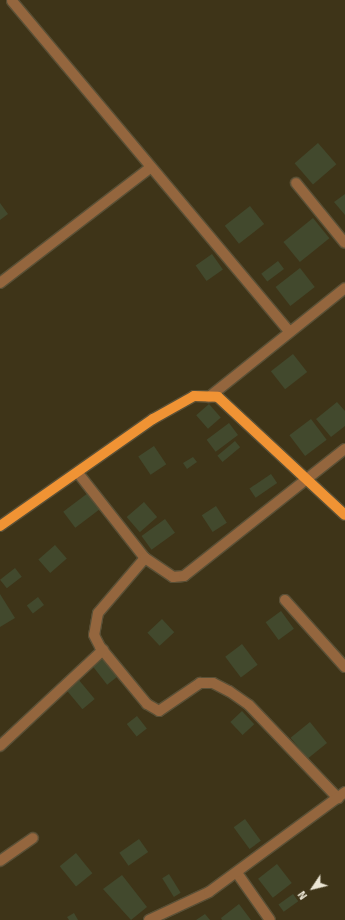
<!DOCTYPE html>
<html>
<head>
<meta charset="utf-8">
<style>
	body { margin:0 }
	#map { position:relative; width:345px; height:920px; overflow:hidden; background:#3e3418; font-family:Signika,sans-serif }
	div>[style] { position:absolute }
	.building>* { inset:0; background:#42492d; transform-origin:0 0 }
	.roads { filter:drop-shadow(1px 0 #5a5036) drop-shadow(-1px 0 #5a5036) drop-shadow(0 1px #5a5036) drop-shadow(0 -1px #5a5036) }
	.minor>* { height:10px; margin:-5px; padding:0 5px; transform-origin:5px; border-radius:5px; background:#94663e }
	.major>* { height:10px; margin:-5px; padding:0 5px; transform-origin:5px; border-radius:5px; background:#f09334 }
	span { translate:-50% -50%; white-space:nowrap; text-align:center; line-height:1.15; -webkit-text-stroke:3.5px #3e3418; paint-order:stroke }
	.north { position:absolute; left:293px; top:868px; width:40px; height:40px; -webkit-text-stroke:3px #3e3418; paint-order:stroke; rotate:235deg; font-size:11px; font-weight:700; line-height:16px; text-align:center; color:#ebe5d4 }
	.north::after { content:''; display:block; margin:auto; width:14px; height:18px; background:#ebe5d4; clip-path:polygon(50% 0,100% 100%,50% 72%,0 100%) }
</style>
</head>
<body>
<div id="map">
	<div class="building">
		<div style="left:318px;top:143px;width:28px;height:31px;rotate:49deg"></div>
		<div style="clip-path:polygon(345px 194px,345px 215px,334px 202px)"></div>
		<div style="clip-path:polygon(0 203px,8px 214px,0 220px)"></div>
		<div style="left:250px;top:206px;width:23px;height:32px;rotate:52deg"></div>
		<div style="left:313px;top:218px;width:26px;height:38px;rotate:51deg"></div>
		<div style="left:212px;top:254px;width:19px;height:20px;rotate:55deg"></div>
		<div style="left:278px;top:261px;width:10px;height:21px;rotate:53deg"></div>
		<div style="left:300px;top:268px;width:24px;height:31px;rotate:52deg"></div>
		<div style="left:293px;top:354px;width:23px;height:28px;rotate:52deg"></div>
		<div style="clip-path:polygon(337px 402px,345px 411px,345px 426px,331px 437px,316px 419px)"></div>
		<div style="left:209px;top:404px;width:18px;height:17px;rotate:49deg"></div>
		<div style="left:311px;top:419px;width:26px;height:27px;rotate:53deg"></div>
		<div style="left:229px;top:423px;width:15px;height:28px;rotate:53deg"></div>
		<div style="left:235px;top:441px;width:8px;height:23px;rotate:50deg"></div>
		<div style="left:154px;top:446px;width:22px;height:19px;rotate:56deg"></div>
		<div style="clip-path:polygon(193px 457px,197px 462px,187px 469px,183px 463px)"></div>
		<div style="left:271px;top:474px;width:11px;height:26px;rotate:56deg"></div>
		<div style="left:88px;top:493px;width:20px;height:31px;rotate:53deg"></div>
		<div style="left:144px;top:502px;width:20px;height:23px;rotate:49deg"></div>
		<div style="left:216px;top:506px;width:20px;height:17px;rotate:57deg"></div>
		<div style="left:165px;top:519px;width:17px;height:29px;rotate:54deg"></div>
		<div style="left:55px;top:545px;width:18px;height:22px;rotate:49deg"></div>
		<div style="left:15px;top:568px;width:11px;height:19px;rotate:52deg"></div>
		<div style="clip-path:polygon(0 594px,15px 618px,0 627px)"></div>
		<div style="left:38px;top:597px;width:10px;height:14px;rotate:53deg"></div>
		<div style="left:281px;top:611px;width:22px;height:19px;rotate:54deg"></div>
		<div style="left:162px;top:619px;width:18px;height:20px;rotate:47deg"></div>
		<div style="left:242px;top:644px;width:26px;height:21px;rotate:53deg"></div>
		<div style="left:104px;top:658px;width:23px;height:14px;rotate:52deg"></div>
		<div style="left:78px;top:679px;width:26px;height:16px;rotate:50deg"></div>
		<div style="left:242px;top:711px;width:18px;height:16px;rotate:47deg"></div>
		<div style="left:137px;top:716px;width:16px;height:13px;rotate:52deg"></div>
		<div style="left:310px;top:722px;width:27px;height:25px;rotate:51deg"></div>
		<div style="left:245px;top:819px;width:27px;height:14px;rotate:54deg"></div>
		<div style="left:139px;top:839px;width:16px;height:24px;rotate:55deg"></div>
		<div style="left:76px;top:853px;width:26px;height:21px;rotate:51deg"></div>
		<div style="left:277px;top:864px;width:24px;height:24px;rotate:52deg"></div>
		<div style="left:169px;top:874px;width:22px;height:8px;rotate:58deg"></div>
		<div style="clip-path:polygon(122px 875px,147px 907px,131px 920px,103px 889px)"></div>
		<div style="left:293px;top:894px;width:9px;height:18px;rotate:54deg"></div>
		<div style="clip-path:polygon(239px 904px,251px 920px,222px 920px,221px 918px)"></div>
		<div style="clip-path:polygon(74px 913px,78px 920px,69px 920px,67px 917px)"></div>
		<div style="clip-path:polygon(205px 914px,210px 920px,196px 920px)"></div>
	</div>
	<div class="roads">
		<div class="minor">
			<div style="left:12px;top:1px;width:432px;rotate:50deg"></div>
			<div style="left:296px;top:183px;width:77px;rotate:50.8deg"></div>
			<div style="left:0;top:283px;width:189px;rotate:-37.5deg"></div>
			<div style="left:209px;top:397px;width:174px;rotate:-38.7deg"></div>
			<div style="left:78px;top:473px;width:108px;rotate:51.8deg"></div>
			<div style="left:145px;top:558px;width:72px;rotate:130.5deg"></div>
			<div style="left:98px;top:613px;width:22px;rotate:100deg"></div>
			<div style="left:94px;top:635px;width:13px;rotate:63deg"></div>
			<div style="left:100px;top:647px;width:74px;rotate:50.5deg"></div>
			<div style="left:147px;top:704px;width:14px;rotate:30deg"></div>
			<div style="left:159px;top:711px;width:50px;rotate:-34.3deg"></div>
			<div style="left:200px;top:683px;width:13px"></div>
			<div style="left:213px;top:683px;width:18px;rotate:27deg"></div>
			<div style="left:229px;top:691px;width:24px;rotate:35deg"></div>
			<div style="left:249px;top:705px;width:129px;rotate:46.3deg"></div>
			<div style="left:145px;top:558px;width:34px;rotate:34deg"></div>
			<div style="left:173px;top:577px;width:11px;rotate:-5deg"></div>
			<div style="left:184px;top:576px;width:205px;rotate:-38.3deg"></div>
			<div style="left:285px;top:600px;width:90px;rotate:48.2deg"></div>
			<div style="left:0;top:746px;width:141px;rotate:-43deg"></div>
			<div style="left:0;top:861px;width:40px;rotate:-34.9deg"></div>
			<div style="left:237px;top:873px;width:57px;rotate:54.9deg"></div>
			<div style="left:149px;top:920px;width:66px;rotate:-25deg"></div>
			<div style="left:209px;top:892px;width:169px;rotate:-36.3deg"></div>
		</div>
		<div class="major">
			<div style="left:0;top:526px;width:187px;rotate:-35deg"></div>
			<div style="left:153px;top:419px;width:47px;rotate:-29.3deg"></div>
			<div style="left:194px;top:396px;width:24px;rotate:2deg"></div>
			<div style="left:218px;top:397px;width:173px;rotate:42.9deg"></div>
		</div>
	</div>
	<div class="north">N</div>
</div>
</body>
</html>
